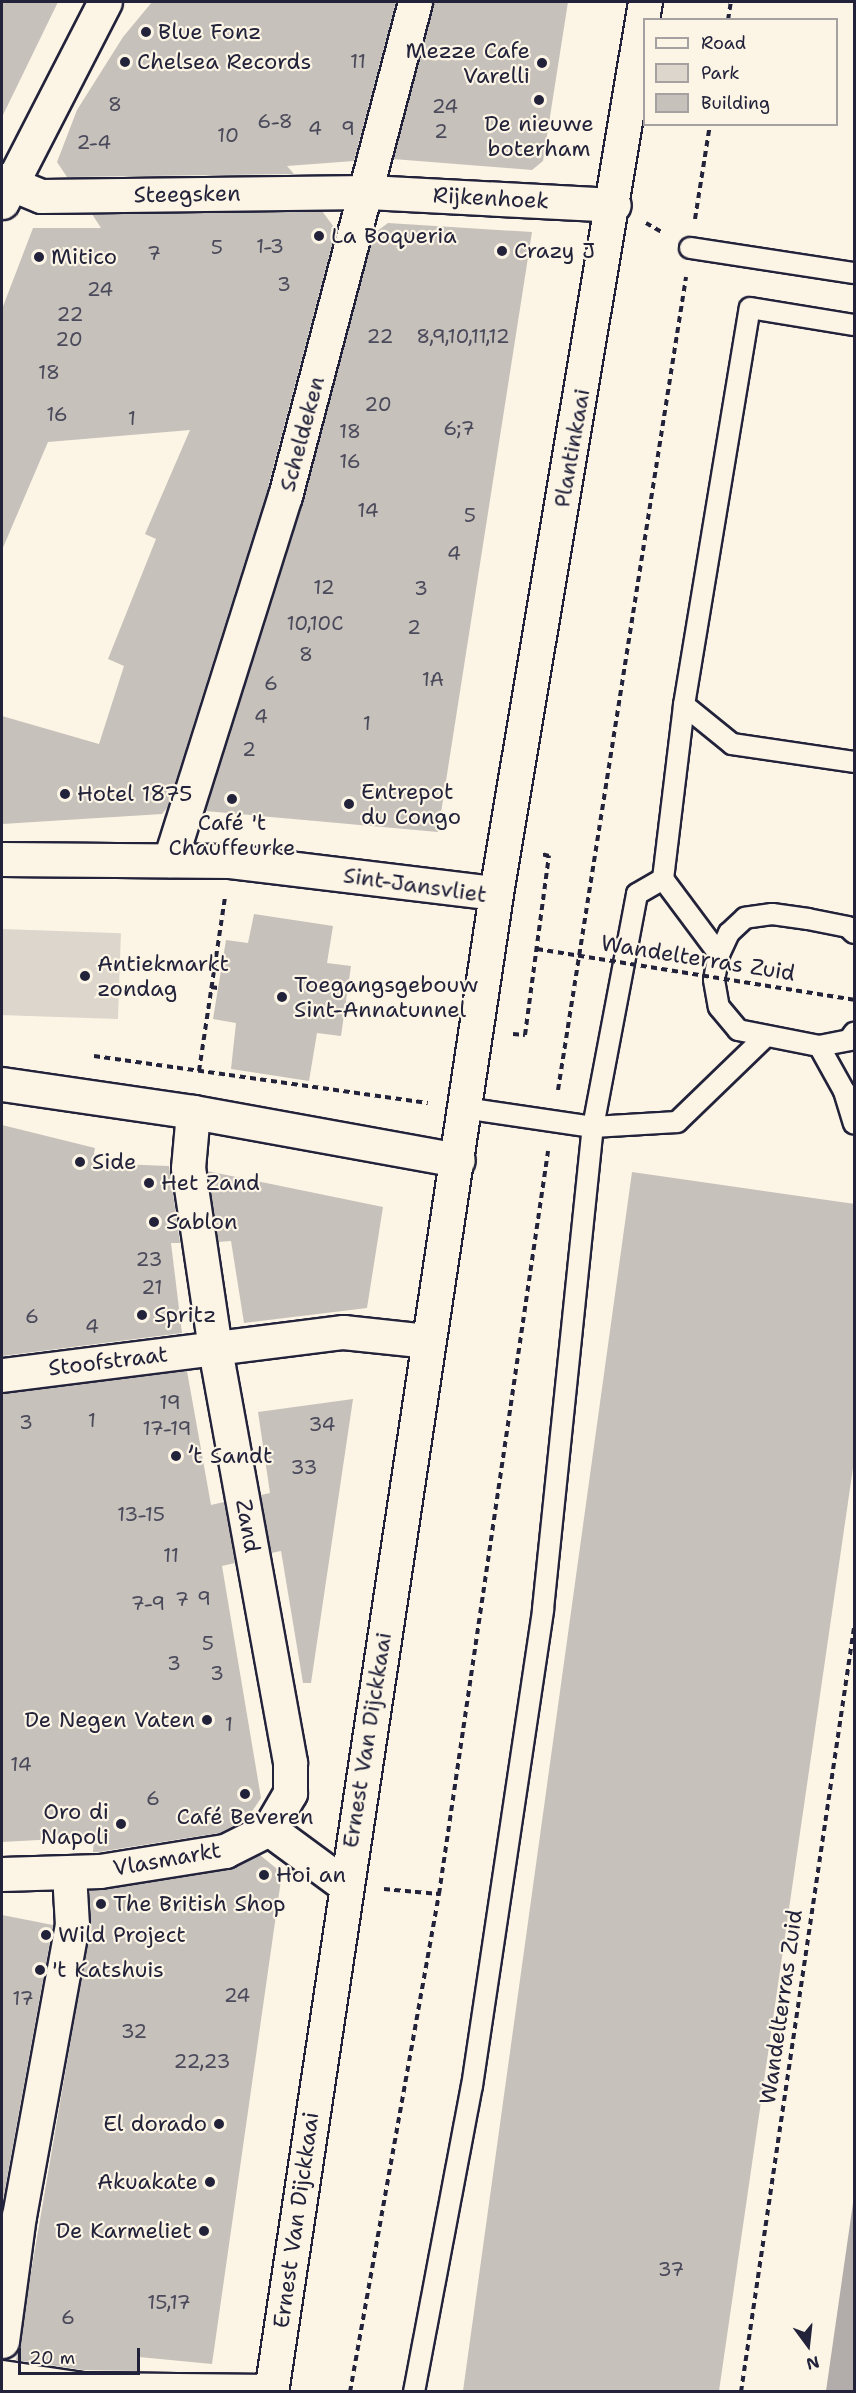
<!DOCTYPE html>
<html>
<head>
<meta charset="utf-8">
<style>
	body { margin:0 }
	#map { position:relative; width:856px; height:2393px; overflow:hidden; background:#fcf5e5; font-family:"Shantell Sans",sans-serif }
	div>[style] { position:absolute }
	.green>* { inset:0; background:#dcd6cc; transform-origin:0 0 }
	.water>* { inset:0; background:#b2adab }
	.building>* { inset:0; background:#c6c1bb }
	.path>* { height:4px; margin-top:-2px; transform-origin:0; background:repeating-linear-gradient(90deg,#22223b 0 6px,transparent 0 10.5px) }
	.roads { filter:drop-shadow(2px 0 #22223b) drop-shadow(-2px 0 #22223b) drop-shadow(0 2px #22223b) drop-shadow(0 -2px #22223b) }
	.lane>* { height:20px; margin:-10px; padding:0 10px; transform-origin:10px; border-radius:10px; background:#fcf5e5 }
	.street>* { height:33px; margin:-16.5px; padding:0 16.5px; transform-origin:16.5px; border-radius:16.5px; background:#fcf5e5 }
	.secondary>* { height:33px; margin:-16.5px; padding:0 16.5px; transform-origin:16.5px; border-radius:16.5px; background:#fcf5e5 }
	.path-bridge>* { height:4px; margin-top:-2px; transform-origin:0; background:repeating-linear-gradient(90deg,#22223b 0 6px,transparent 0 10.5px) }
	.dots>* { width:16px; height:16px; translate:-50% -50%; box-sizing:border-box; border:3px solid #fcf5e5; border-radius:50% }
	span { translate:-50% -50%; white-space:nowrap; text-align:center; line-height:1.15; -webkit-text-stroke:4.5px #fcf5e5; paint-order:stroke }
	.number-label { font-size:20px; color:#4b4a5b }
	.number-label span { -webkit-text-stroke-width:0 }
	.poi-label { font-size:22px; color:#22223b }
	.left { translate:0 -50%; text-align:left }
	.right { translate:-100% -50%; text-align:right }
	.street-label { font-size:22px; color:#22223b }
	.frame { position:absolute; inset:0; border:3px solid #22223b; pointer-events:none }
	.legend { position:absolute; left:643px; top:18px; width:195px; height:108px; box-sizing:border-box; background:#fcf5e5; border:2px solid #a5a1a1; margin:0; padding:8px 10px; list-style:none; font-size:18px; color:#22223b }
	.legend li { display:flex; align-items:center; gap:12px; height:30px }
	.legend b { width:30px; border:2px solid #a5a1a1 }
	.north { position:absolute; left:778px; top:2315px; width:60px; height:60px; -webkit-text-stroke:4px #fcf5e5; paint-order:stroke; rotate:165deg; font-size:16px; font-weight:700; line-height:24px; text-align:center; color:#22223b }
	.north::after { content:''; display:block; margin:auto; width:21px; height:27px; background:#22223b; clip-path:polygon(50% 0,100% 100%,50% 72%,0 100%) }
	.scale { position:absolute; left:18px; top:2348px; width:122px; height:27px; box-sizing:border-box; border:3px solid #22223b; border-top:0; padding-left:8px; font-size:18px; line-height:21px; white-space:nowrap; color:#22223b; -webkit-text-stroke:4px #fcf5e5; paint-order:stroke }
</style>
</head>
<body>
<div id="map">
	<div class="green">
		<div style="left:2px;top:929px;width:119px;height:86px;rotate:2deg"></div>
	</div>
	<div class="water">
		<div style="clip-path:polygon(854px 2196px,854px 2391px,826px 2391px)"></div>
	</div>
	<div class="building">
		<div style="clip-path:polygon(2px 2px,58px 2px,2px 117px)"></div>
		<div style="clip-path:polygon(152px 2px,396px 2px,354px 161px,287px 166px,294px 174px,67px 177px,57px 162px,77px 110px,123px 37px)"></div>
		<div style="clip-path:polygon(433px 2px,568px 2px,543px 161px,532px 170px,393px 159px)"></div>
		<div style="clip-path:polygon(322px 211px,336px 230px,267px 491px,167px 808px,162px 814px,2px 824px,2px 716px,99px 744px,124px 666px,108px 659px,156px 539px,145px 534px,190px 430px,48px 442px,2px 550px,2px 309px,33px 228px,101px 228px,92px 214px)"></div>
		<div style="clip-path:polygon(388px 223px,532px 232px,438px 832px,205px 811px,303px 502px,373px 234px)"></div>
		<div style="clip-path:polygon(254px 914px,333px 926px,327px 963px,351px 966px,341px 1036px,317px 1033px,309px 1081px,231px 1069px,236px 1023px,213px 1019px,226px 940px,248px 943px)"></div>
		<div style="clip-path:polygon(2px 1125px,95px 1148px,92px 1163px,169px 1166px,180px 1243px,171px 1243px,182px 1333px,2px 1356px)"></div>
		<div style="clip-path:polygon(207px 1171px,383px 1207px,367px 1308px,244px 1323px,231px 1241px,218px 1242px)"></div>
		<div style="clip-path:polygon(632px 1172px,855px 1204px,855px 1454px,719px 2391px,463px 2391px)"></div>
		<div style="clip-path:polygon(187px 1371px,211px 1505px,224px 1502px,235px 1563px,222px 1566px,261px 1798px,247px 1819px,219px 1833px,98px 1852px,93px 1852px,94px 1837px,2px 1842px,2px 1393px)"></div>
		<div style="clip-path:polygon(353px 1399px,311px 1683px,303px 1683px,281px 1551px,271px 1553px,261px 1495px,270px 1493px,258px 1412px)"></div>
		<div style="clip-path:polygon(260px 1855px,282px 1873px,212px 2364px,139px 2357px,138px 2371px,83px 2370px,16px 2360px,90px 1928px,90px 1890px,228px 1870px)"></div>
		<div style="clip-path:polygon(2px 1915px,53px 1925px,3px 2200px,2px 2200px)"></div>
	</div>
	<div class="path">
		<div style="left:728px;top:20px;width:18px;rotate:-81deg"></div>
		<div style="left:695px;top:219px;width:96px;rotate:-81deg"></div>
		<div style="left:646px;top:223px;width:20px;rotate:30deg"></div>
		<div style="left:211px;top:987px;width:7px;rotate:8deg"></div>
		<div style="left:513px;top:1034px;width:12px;rotate:5deg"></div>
		<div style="left:525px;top:1035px;width:181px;rotate:-82.4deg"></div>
		<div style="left:549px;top:856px;width:8px;rotate:-166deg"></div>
		<div style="left:94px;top:1056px;width:337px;rotate:8deg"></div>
		<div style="left:199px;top:1071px;width:175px;rotate:-81.5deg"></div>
		<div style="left:558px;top:1090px;width:823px;rotate:-81.05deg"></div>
		<div style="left:384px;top:1889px;width:55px;rotate:5.2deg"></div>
		<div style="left:350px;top:2392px;width:506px;rotate:-79.87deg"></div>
		<div style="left:439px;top:1894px;width:751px;rotate:-81.65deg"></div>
		<div style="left:741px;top:2392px;width:772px;rotate:-81.59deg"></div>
	</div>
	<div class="roads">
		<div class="lane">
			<div style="left:690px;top:248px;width:166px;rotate:8.7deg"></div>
			<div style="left:684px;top:705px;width:62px;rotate:39.1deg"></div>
			<div style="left:732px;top:744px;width:123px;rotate:8.4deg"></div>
			<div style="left:663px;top:879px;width:94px;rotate:53.3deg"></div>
			<div style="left:854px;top:933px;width:8px;rotate:-135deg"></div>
			<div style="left:848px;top:927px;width:41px;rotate:-168.7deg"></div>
			<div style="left:808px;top:919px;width:36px;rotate:-172deg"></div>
			<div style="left:772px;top:914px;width:27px;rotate:172deg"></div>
			<div style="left:745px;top:918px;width:22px;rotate:137deg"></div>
			<div style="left:729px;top:933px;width:23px;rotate:115deg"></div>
			<div style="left:719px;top:954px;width:26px;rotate:101deg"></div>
			<div style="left:714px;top:980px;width:27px;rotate:80deg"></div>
			<div style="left:719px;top:1007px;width:30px;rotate:50deg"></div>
			<div style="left:738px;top:1030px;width:83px;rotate:11.2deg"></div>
			<div style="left:819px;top:1046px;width:31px;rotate:-11deg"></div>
			<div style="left:849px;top:1040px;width:9px;rotate:-54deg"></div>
			<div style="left:819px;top:1046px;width:51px;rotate:60.9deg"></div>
			<div style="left:844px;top:1091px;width:34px;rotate:73deg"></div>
			<div style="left:464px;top:1108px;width:130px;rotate:8.4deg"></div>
			<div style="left:593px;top:1127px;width:84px;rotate:-3.4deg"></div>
			<div style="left:677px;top:1122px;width:121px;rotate:-44deg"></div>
			<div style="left:414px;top:2392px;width:311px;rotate:-79.3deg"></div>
			<div style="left:472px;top:2086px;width:482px;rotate:-81.5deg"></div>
			<div style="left:543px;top:1609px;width:485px;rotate:-84.1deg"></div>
			<div style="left:593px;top:1127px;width:237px;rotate:-79.3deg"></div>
			<div style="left:637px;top:894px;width:30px;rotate:-30deg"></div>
			<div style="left:663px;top:879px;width:175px;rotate:-83.1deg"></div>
			<div style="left:684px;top:705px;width:402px;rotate:-80.6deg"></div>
			<div style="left:750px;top:308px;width:105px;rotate:9.3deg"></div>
		</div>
		<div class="street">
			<div style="left:2px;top:180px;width:42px;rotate:22.3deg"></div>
			<div style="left:41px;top:196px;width:327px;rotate:-0.7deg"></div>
			<div style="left:368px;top:192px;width:246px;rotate:3deg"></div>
			<div style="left:2px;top:202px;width:225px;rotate:-62.8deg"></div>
			<div style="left:2px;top:859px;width:228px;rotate:0.5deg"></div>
			<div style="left:230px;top:861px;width:268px;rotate:6.9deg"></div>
			<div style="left:170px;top:860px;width:382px;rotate:-72.5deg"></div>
			<div style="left:285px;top:496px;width:511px;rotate:-75.26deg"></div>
			<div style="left:2px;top:1084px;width:193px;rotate:8.3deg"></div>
			<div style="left:193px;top:1112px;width:269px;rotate:10.3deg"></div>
			<div style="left:2px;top:1375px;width:344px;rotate:-7.2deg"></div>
			<div style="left:343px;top:1332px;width:84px;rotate:6.1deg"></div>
			<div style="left:269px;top:1829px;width:94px;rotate:36.4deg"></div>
			<div style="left:2px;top:1874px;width:98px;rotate:-1.8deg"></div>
			<div style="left:100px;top:1871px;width:127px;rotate:-9.1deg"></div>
			<div style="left:225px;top:1851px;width:49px;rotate:-26.6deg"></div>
			<div style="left:269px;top:1829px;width:42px;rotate:-59.7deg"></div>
			<div style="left:290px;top:1793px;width:31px;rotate:-90deg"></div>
			<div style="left:290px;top:1762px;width:421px;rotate:-100.3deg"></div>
			<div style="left:215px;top:1348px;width:182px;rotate:-98.5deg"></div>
			<div style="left:188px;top:1168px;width:56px;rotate:-84.9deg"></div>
			<div style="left:2px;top:2341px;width:126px;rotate:-82.3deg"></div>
			<div style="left:19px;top:2216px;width:296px;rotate:-79.7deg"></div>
			<div style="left:72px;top:1925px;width:52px;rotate:-93.3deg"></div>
			<div style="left:2px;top:2377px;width:81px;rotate:8.5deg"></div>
			<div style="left:82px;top:2389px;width:189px;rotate:0.6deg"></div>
		</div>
		<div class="secondary">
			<div style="left:271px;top:2392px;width:1516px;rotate:-81.46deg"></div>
			<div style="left:496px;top:893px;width:903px;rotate:-80.51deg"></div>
		</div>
	</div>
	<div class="path-bridge">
		<div style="left:537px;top:949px;width:321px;rotate:9.1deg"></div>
	</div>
	<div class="dots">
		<div style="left:146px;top:32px;background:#22223b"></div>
		<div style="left:125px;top:62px;background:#22223b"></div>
		<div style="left:542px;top:63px;background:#22223b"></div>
		<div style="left:539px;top:100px;background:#22223b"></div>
		<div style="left:319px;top:236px;background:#22223b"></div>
		<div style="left:502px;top:251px;background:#22223b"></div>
		<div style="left:39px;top:257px;background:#22223b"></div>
		<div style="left:65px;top:794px;background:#22223b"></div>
		<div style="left:232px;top:799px;background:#22223b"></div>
		<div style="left:349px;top:804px;background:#22223b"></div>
		<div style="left:85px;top:976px;background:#22223b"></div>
		<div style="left:282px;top:997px;background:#22223b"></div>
		<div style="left:80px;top:1162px;background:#22223b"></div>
		<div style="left:149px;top:1183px;background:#22223b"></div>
		<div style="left:154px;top:1222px;background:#22223b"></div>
		<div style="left:142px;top:1315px;background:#22223b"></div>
		<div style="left:176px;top:1456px;background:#22223b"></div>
		<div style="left:207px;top:1720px;background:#22223b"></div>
		<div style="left:245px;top:1794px;background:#22223b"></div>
		<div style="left:121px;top:1824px;background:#22223b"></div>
		<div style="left:264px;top:1875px;background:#22223b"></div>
		<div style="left:101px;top:1904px;background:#22223b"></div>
		<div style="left:46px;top:1935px;background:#22223b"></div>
		<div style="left:40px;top:1970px;background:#22223b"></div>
		<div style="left:219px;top:2124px;background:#22223b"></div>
		<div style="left:210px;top:2182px;background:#22223b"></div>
		<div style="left:204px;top:2231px;background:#22223b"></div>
	</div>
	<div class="number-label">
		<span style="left:358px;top:61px">11</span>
		<span style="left:115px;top:104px">8</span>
		<span style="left:445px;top:106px">24</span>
		<span style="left:275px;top:121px">6-8</span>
		<span style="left:315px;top:128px">4</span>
		<span style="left:348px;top:128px">9</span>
		<span style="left:441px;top:131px">2</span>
		<span style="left:228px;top:135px">10</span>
		<span style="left:94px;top:142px">2-4</span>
		<span style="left:270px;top:246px">1-3</span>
		<span style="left:217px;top:247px">5</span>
		<span style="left:154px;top:253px">7</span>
		<span style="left:284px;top:284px">3</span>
		<span style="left:100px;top:289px">24</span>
		<span style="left:70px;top:314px">22</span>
		<span style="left:380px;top:336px">22</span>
		<span style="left:463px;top:336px">8,9,10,11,12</span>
		<span style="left:69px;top:339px">20</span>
		<span style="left:49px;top:372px">18</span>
		<span style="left:378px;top:404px">20</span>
		<span style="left:57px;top:414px">16</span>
		<span style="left:132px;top:418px">1</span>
		<span style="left:459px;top:428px">6;7</span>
		<span style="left:350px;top:431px">18</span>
		<span style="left:350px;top:461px">16</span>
		<span style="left:368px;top:510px">14</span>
		<span style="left:470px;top:515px">5</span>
		<span style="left:454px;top:553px">4</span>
		<span style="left:324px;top:587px">12</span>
		<span style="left:421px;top:588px">3</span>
		<span style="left:315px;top:623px">10,10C</span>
		<span style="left:414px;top:627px">2</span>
		<span style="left:306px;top:654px">8</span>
		<span style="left:433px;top:679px">1A</span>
		<span style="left:271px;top:683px">6</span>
		<span style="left:261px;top:716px">4</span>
		<span style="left:367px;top:723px">1</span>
		<span style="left:249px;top:749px">2</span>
		<span style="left:149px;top:1259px">23</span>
		<span style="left:152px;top:1287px">21</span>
		<span style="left:32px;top:1316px">6</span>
		<span style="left:92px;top:1326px">4</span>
		<span style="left:170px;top:1402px">19</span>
		<span style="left:92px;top:1420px">1</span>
		<span style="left:26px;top:1422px">3</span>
		<span style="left:322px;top:1424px">34</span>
		<span style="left:167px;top:1428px">17-19</span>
		<span style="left:304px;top:1467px">33</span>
		<span style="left:141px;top:1514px">13-15</span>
		<span style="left:171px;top:1555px">11</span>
		<span style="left:204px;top:1598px">9</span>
		<span style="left:182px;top:1599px">7</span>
		<span style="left:148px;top:1603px">7-9</span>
		<span style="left:208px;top:1643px">5</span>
		<span style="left:174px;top:1663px">3</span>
		<span style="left:217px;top:1673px">3</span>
		<span style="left:229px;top:1724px">1</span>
		<span style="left:21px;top:1764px">14</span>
		<span style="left:153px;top:1798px">6</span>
		<span style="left:237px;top:1995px">24</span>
		<span style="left:23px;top:1998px">17</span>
		<span style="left:134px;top:2031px">32</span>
		<span style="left:202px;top:2061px">22,23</span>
		<span style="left:671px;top:2269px">37</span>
		<span style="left:169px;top:2302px">15,17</span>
		<span style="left:68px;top:2317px">6</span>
	</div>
	<div class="poi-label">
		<span class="left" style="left:158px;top:32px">Blue Fonz</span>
		<span class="right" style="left:530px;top:63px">Mezze Cafe<br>Varelli</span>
		<span class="left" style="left:137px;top:62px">Chelsea Records</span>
		<span style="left:539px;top:136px">De nieuwe<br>boterham</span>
		<span class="left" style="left:331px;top:236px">La Boqueria</span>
		<span class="left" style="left:514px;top:251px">Crazy J</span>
		<span class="left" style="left:51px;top:257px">Mitico</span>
		<span class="left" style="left:361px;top:804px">Entrepot<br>du Congo</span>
		<span class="left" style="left:77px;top:794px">Hotel 1875</span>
		<span style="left:232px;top:835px">Café 't<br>Chauffeurke</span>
		<span class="left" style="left:97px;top:976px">Antiekmarkt<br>zondag</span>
		<span class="left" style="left:294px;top:997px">Toegangsgebouw<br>Sint-Annatunnel</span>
		<span class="left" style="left:92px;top:1162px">Side</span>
		<span class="left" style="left:161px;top:1183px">Het Zand</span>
		<span class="left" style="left:166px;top:1222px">Sablon</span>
		<span class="left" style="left:154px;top:1315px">Spritz</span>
		<span class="left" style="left:188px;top:1456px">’t Sandt</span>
		<span class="right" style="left:195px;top:1720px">De Negen Vaten</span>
		<span class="right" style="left:109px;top:1824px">Oro di<br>Napoli</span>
		<span style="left:245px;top:1817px">Café Beveren</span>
		<span class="left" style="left:276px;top:1875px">Hoi an</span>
		<span class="left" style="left:113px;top:1904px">The British Shop</span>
		<span class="left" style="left:58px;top:1935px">Wild Project</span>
		<span class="left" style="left:52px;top:1970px">'t Katshuis</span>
		<span class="right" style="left:207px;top:2124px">El dorado</span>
		<span class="right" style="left:198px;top:2182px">Akuakate</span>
		<span class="right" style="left:192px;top:2231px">De Karmeliet</span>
	</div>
	<div class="street-label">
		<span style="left:187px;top:194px;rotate:-1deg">Steegsken</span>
		<span style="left:491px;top:198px;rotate:3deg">Rijkenhoek</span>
		<span style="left:302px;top:434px;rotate:-75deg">Scheldeken</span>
		<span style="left:572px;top:448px;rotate:-80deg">Plantinkaai</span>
		<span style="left:415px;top:885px;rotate:8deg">Sint-Jansvliet</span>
		<span style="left:698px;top:958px;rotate:9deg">Wandelterras Zuid</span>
		<span style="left:108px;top:1361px;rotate:-7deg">Stoofstraat</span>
		<span style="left:248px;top:1526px;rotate:80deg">Zand</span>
		<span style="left:367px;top:1740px;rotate:-81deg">Ernest Van Dijckkaai</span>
		<span style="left:167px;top:1859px;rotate:-10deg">Vlasmarkt</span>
		<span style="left:781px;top:2007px;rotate:-82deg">Wandelterras Zuid</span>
		<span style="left:296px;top:2220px;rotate:-82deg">Ernest Van Dijckkaai</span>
	</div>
	<div class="frame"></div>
	<ul class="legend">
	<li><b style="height:8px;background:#fcf5e5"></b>Road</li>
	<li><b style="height:16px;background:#dcd6cc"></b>Park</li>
	<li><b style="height:16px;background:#c6c1bb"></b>Building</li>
	</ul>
	<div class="north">N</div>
	<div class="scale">20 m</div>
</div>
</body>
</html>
